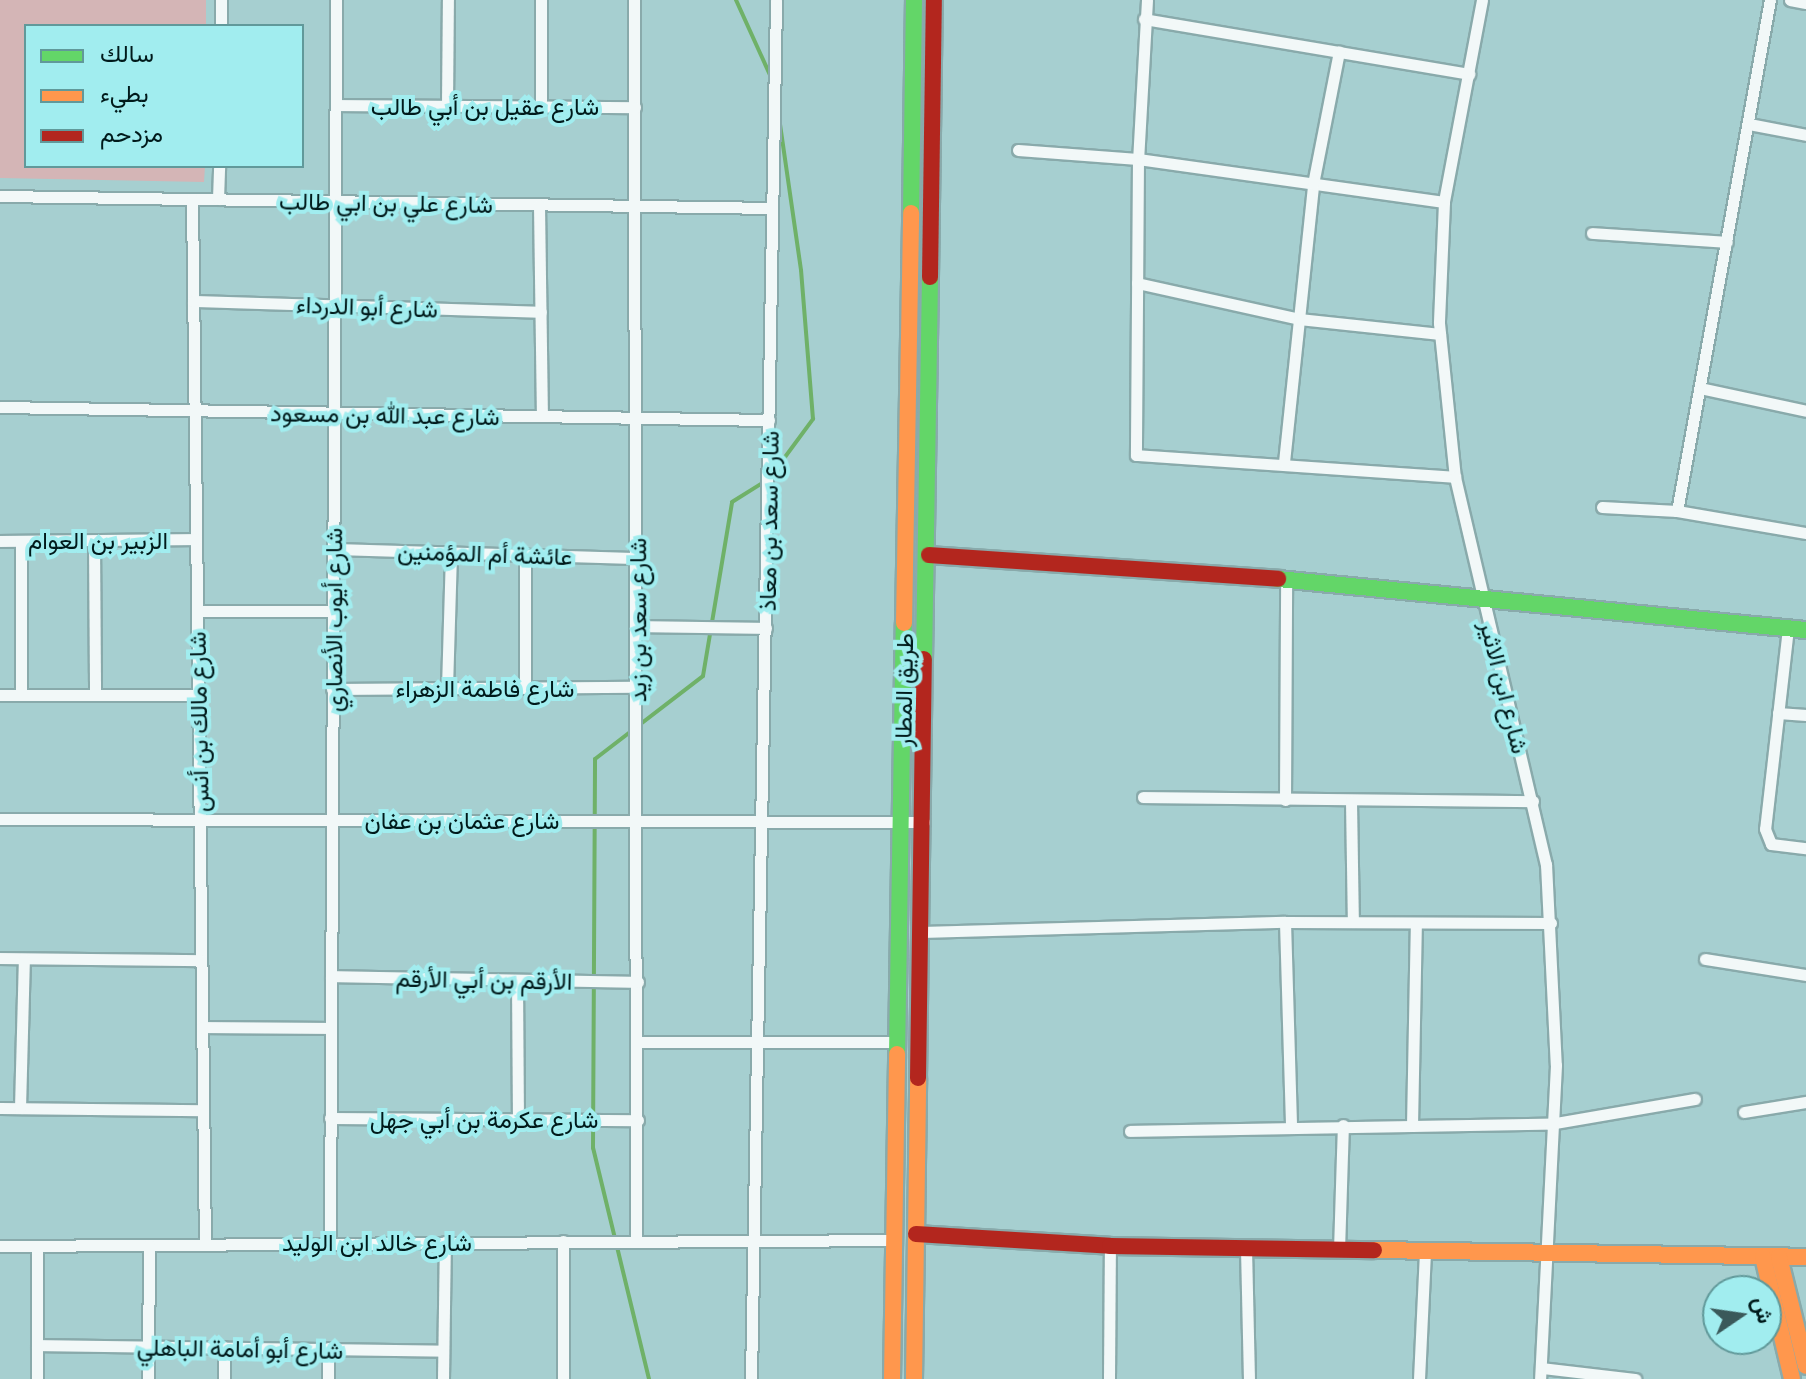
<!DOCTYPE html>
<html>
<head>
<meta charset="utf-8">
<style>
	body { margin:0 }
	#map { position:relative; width:1806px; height:1379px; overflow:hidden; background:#a6cfd0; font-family:"Golos Text",Vazirmatn,sans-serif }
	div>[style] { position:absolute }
	.green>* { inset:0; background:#d4b5b6 }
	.stream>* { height:4px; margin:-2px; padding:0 2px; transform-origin:2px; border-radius:2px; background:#6fb168 }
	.roads { filter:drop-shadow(2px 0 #89aaab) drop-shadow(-2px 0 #89aaab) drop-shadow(0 2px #89aaab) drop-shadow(0 -2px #89aaab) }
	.street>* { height:11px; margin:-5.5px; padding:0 5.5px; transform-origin:5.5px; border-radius:5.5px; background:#f2f8f8 }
	.fast>* { height:16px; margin:-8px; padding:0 8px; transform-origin:8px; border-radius:8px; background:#63d668 }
	.slow>* { height:16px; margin:-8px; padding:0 8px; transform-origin:8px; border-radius:8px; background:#ff974d }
	.jam>* { height:16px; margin:-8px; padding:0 8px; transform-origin:8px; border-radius:8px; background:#b3261e }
	span { translate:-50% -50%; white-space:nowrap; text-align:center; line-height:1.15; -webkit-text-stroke:8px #a1edef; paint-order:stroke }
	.street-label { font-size:24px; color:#001a1b }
	.legend { position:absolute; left:24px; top:24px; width:280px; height:144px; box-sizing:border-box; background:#a1edef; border:2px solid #61999a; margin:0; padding:10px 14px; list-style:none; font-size:24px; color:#001a1b }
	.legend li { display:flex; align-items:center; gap:16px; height:40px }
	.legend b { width:40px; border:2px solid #61999a }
	.north { position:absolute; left:1702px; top:1275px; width:80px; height:80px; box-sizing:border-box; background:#a1edef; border:2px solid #61999a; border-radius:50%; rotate:77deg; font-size:22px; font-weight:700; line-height:32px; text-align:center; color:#001a1b }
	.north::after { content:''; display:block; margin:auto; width:28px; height:36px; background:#3a595a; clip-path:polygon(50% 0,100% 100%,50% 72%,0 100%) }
</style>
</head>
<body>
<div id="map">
	<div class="green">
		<div style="clip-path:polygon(0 0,206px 0,206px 26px,26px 26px,26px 166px,205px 166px,204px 182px,0 178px)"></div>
	</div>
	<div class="stream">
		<div style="left:736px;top:0;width:85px;rotate:65.6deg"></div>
		<div style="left:771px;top:476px;width:71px;rotate:-53.6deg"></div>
		<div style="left:813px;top:419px;width:149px;rotate:-94.6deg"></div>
		<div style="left:801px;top:270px;width:155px;rotate:-98.2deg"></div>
		<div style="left:649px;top:1379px;width:238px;rotate:-103.6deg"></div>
		<div style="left:593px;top:1148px;width:389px;rotate:-89.7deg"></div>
		<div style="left:595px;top:759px;width:136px;rotate:-37.5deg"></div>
		<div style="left:703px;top:676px;width:176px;rotate:-80.5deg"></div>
		<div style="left:732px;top:502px;width:38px;rotate:-32deg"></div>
	</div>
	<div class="roads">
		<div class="street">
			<div style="left:634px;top:0;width:1240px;rotate:89.91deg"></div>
			<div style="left:1147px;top:0;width:159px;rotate:93.2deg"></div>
			<div style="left:1138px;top:159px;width:296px;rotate:90.4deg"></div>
			<div style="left:1136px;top:455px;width:320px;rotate:3.9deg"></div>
			<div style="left:1482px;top:0;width:206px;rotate:100.7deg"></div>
			<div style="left:1444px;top:202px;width:121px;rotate:92.4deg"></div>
			<div style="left:1439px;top:323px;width:155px;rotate:84.1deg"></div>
			<div style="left:1455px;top:477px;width:398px;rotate:76.8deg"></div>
			<div style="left:1546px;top:864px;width:201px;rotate:87.2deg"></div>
			<div style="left:1556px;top:1065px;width:314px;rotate:92.9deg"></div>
			<div style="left:1790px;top:0;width:16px;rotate:11deg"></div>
			<div style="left:1144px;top:19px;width:330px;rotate:9.6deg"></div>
			<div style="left:221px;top:26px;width:26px;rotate:-90deg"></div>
			<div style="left:541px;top:104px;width:104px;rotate:-90deg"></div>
			<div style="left:336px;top:105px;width:299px;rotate:0.4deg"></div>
			<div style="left:447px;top:105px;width:105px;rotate:-89.5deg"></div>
			<div style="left:1749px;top:124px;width:58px;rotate:10.9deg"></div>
			<div style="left:1018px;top:150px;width:120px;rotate:4.3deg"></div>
			<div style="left:1138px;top:159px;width:309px;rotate:8deg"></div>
			<div style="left:0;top:196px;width:772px;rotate:0.89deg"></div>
			<div style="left:192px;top:199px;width:1046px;rotate:89.29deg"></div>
			<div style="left:218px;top:199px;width:33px;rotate:-88deg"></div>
			<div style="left:539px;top:205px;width:211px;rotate:89.2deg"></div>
			<div style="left:1592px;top:233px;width:135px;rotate:3.8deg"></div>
			<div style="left:1137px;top:283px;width:166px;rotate:12.5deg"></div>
			<div style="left:1299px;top:319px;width:142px;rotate:6.1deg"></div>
			<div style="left:193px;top:301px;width:348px;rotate:1.8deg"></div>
			<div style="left:1700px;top:388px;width:108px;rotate:12.2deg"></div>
			<div style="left:0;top:407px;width:769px;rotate:0.97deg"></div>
			<div style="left:1284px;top:462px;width:280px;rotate:-84deg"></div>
			<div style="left:1313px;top:184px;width:135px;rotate:-78.9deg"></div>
			<div style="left:1602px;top:507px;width:75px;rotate:3.1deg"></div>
			<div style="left:1677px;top:511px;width:131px;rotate:9.7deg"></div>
			<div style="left:1677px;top:511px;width:519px;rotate:-79.69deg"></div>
			<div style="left:0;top:541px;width:196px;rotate:-0.6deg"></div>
			<div style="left:21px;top:541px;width:154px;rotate:90deg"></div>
			<div style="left:94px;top:541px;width:154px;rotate:89.6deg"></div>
			<div style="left:333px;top:549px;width:303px;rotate:1.7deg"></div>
			<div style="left:525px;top:554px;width:134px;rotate:90deg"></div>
			<div style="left:197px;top:611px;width:136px"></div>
			<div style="left:637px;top:626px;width:129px;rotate:0.9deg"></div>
			<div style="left:1788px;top:628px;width:202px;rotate:96.5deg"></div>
			<div style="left:1765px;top:829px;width:16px;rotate:68deg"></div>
			<div style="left:1771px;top:844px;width:35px;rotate:7deg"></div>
			<div style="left:447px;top:688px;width:136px;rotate:-88.3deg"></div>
			<div style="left:332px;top:689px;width:305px;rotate:-0.4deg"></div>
			<div style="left:0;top:695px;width:198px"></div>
			<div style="left:1778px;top:713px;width:28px;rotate:4deg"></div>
			<div style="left:1143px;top:797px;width:390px;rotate:0.6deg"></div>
			<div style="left:1285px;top:800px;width:220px;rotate:-89.7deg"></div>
			<div style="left:1351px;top:801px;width:121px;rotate:89.1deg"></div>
			<div style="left:0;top:819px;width:924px;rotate:0.19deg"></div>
			<div style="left:1285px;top:922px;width:203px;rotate:88.3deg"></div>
			<div style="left:921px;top:932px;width:364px;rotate:-1.6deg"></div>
			<div style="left:1285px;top:922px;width:266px;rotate:0.2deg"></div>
			<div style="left:0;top:958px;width:201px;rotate:0.6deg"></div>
			<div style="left:1705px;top:959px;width:102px;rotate:9deg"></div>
			<div style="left:331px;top:976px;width:307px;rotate:1.1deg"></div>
			<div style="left:517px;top:980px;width:138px;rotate:89.6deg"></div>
			<div style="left:202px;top:1027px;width:128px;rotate:0.4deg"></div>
			<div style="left:638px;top:1042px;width:258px"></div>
			<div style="left:0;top:1108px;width:203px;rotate:0.6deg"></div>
			<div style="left:20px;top:1108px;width:149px;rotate:-88.5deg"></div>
			<div style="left:1744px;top:1112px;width:63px;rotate:-9.2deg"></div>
			<div style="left:330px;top:1118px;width:308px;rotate:0.4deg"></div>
			<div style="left:1412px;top:1126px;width:203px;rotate:-88.9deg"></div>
			<div style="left:1130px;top:1131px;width:420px;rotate:-1deg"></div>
			<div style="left:1550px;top:1124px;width:147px;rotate:-9.8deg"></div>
			<div style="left:330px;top:1241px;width:1241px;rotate:-89.72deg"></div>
			<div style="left:0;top:1246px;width:894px;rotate:-0.38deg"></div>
			<div style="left:1246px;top:1248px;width:131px;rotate:88.7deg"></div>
			<div style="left:1339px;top:1250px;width:125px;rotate:-88.2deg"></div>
			<div style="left:37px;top:1345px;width:406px;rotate:0.8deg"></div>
			<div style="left:328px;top:1348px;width:31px;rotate:90deg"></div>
			<div style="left:1542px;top:1368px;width:94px;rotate:6.7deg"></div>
			<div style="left:37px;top:1379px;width:132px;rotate:-90deg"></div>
			<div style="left:148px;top:1379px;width:134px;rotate:-89.6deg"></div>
			<div style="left:224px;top:1379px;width:32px;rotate:-90deg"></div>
			<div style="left:443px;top:1379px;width:137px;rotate:-89.2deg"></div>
			<div style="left:563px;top:1379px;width:138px;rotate:-90deg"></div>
			<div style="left:751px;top:1379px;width:1379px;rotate:-88.96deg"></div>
			<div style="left:1109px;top:1379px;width:133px;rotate:-89.6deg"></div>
			<div style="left:1419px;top:1379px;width:128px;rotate:-87.3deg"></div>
		</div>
		<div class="fast">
			<div style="left:911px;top:213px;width:213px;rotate:-89.2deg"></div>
			<div style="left:1278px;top:579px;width:530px;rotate:5.52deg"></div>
			<div style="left:924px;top:659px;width:382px;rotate:-89.1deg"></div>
			<div style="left:897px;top:1054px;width:431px;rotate:-89.1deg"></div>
		</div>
		<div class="slow">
			<div style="left:904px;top:623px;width:410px;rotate:-89deg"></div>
			<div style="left:1374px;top:1250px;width:432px;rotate:0.9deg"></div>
			<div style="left:1763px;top:1257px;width:125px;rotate:76.6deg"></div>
			<div style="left:1779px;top:1257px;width:112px;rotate:76.1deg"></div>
			<div style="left:892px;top:1379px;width:325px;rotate:-89.1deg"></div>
			<div style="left:914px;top:1379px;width:301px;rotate:-89.2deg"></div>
		</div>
		<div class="jam">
			<div style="left:930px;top:277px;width:277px;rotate:-89.2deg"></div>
			<div style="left:929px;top:555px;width:350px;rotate:3.9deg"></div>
			<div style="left:918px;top:1078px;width:419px;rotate:-89.2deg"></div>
			<div style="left:916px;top:1234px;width:194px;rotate:3.5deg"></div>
			<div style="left:1110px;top:1246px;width:264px;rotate:0.9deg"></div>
		</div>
	</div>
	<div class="street-label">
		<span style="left:485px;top:106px">شارع عقيل بن أبي طالب</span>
		<span style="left:386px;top:202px;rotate:1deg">شارع علي بن ابي طالب</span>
		<span style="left:367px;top:306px;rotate:2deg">شارع أبو الدرداء</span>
		<span style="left:385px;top:414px;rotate:1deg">شارع عبد الله بن مسعود</span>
		<span style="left:768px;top:521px;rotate:-89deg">شارع سعد بن معاذ</span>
		<span style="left:98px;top:540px">الزبير بن العوام</span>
		<span style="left:485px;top:553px;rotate:2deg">عائشة أم المؤمنين</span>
		<span style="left:333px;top:620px;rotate:-90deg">شارع أيوب الأنصاري</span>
		<span style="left:637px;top:620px;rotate:-90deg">شارع سعد بن زيد</span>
		<span style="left:1505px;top:687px;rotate:76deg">شارع ابن الاثير</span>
		<span style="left:485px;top:688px">شارع فاطمة الزهراء</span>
		<span style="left:903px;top:690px;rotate:-89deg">طريق المطار</span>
		<span style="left:198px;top:722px;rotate:-91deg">شارع مالك بن أنس</span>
		<span style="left:462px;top:820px">شارع عثمان بن عفان</span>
		<span style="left:484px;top:979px;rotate:1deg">الأرقم بن أبي الأرقم</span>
		<span style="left:484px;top:1119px">شارع عكرمة بن أبي جهل</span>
		<span style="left:377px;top:1242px">شارع خالد ابن الوليد</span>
		<span style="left:240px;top:1348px;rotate:1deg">شارع أبو أمامة الباهلي</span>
	</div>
	<ul class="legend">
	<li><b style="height:10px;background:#63d668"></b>سالك</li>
	<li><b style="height:10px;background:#ff974d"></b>بطيء</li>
	<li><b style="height:10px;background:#b3261e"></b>مزدحم</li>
	</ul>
	<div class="north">ش</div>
</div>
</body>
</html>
